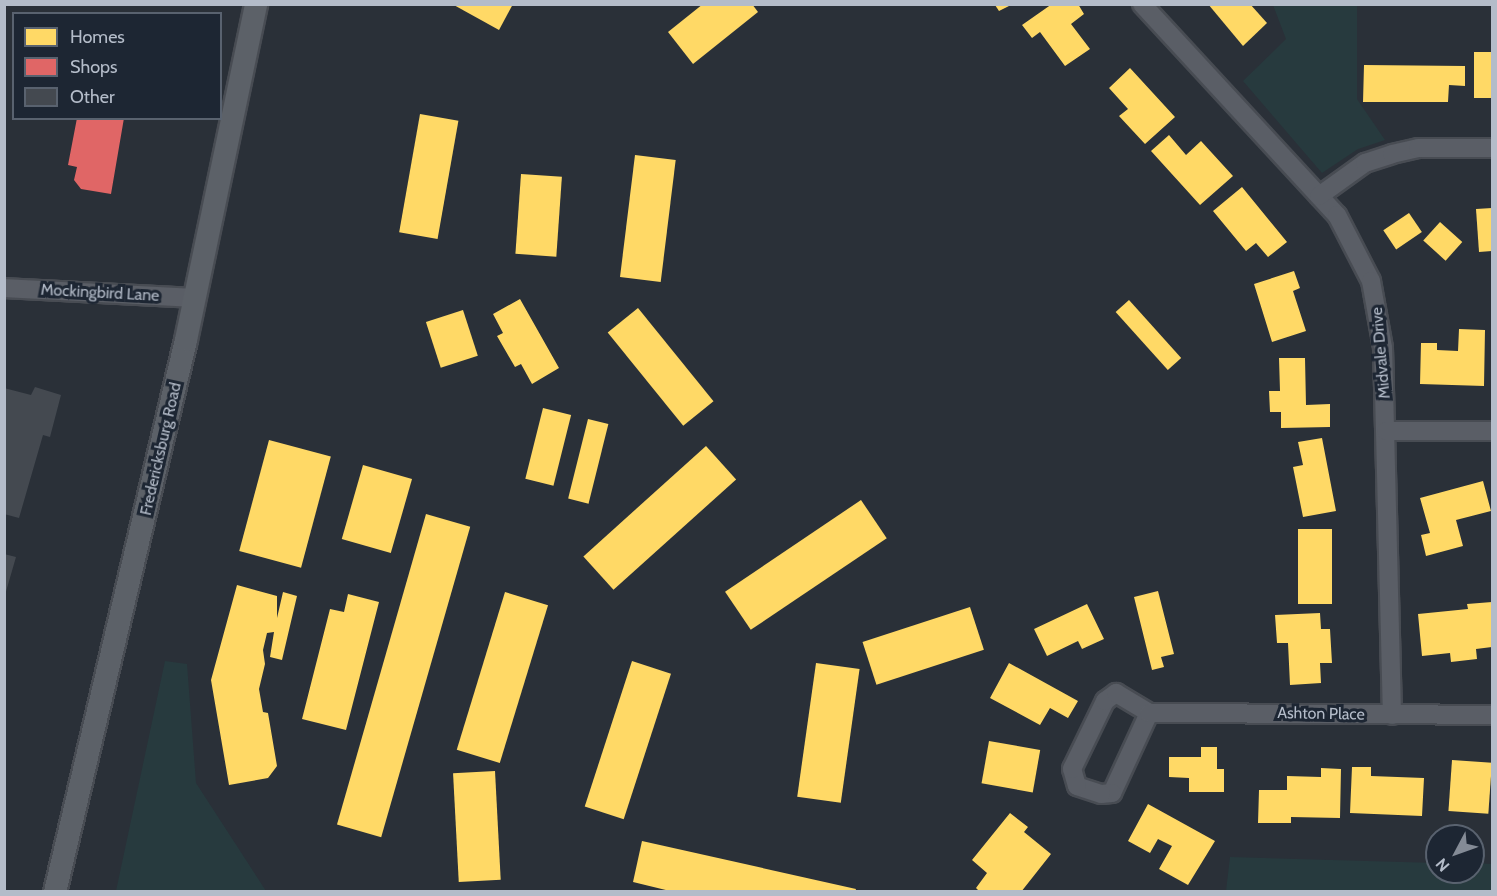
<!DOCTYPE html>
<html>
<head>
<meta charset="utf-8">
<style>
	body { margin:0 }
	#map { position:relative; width:1497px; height:896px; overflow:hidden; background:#2a3038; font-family:Cabin,sans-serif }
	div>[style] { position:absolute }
	.green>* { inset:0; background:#273a3e }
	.homes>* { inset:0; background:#ffd966; transform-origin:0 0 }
	.shops>* { inset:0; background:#e06666 }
	.building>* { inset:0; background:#444950 }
	.roads { filter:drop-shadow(2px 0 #484c53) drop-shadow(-2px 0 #484c53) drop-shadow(0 2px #484c53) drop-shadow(0 -2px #484c53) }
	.minor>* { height:18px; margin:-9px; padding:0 9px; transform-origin:9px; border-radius:9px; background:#5a5e66 }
	.major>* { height:22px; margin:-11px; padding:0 11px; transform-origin:11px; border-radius:11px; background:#5c6168 }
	span { translate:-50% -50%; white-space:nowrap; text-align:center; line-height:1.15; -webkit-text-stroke:6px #1d2633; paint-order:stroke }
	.street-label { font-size:16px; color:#b4bcc9 }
	.frame { position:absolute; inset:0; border:6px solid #b4bcc9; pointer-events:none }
	.legend { position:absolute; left:12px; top:12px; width:210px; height:108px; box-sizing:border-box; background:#1d2633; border:2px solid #59626f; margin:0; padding:8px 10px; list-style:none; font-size:18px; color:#b4bcc9 }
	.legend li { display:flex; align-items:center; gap:12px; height:30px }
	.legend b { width:30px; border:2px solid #59626f }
	.north { position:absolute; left:1425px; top:824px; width:60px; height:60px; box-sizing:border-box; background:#1d2633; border:2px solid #59626f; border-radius:50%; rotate:229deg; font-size:16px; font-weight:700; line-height:24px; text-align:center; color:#b4bcc9 }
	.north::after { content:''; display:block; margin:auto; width:21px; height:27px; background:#848b96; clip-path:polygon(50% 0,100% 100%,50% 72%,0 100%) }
</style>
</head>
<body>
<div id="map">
	<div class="green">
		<div style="clip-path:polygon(1273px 5px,1357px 5px,1357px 99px,1385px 140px,1358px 149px,1322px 173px,1243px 81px,1286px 39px)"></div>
		<div style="clip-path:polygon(165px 661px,187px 664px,196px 783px,266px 891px,116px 891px)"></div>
		<div style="clip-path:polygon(1230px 857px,1437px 863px,1437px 872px,1473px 872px,1473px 863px,1492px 864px,1492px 891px,1226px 891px)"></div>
	</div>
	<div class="homes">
		<div style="clip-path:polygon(452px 4px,513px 4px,499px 30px)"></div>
		<div style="clip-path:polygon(703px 4px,752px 4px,758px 12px,693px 64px,668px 32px)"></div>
		<div style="clip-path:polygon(1052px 4px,1078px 4px,1084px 14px,1071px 24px,1090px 49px,1065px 66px,1040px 32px,1032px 38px,1022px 25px)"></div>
		<div style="clip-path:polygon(1208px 4px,1250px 4px,1267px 23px,1243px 46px)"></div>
		<div style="clip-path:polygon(995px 5px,1011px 5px,999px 11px)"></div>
		<div style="left:1474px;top:52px;width:18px;height:46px"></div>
		<div style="clip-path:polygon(1364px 65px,1465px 66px,1465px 86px,1449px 85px,1448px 102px,1363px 102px)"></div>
		<div style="clip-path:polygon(1130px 68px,1175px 117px,1145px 144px,1119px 116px,1128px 109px,1109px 88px)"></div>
		<div style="left:420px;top:114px;width:39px;height:120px;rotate:10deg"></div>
		<div style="clip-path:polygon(1169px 135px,1186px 155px,1201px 141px,1233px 176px,1200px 205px,1151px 151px)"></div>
		<div style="left:635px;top:155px;width:41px;height:123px;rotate:7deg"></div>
		<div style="left:521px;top:174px;width:41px;height:80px;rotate:4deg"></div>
		<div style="clip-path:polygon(1242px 187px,1287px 242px,1268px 257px,1256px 243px,1246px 251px,1213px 211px)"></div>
		<div style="clip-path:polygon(1492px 208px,1492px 251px,1479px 252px,1476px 209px)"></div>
		<div style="left:1409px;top:213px;width:23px;height:31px;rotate:56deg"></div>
		<div style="left:1440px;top:222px;width:30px;height:25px;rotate:42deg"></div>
		<div style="clip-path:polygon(1294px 271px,1300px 288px,1293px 291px,1306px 331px,1272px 342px,1254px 284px)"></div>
		<div style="clip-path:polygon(520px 299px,559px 368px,532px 384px,521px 364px,515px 367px,497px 336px,503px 333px,493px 314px)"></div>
		<div style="left:1129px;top:300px;width:78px;height:18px;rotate:48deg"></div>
		<div style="left:638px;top:308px;width:120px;height:39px;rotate:51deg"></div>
		<div style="left:463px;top:310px;width:48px;height:39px;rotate:72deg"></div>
		<div style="clip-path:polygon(1459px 329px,1485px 330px,1484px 386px,1420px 384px,1421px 343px,1437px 343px,1437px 350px,1458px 351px)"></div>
		<div style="clip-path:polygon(1279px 358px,1305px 358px,1306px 405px,1330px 404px,1330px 427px,1281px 428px,1281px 412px,1270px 412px,1269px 391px,1280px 391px)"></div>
		<div style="left:543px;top:408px;width:29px;height:73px;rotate:14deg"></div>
		<div style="left:588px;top:419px;width:21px;height:82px;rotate:14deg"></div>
		<div style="clip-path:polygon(1322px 438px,1336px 511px,1303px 517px,1293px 467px,1303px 465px,1298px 442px)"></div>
		<div style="left:269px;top:440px;width:64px;height:115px;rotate:15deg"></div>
		<div style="left:706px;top:446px;width:45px;height:165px;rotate:48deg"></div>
		<div style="left:363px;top:465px;width:51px;height:77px;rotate:16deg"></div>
		<div style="clip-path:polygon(1483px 481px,1491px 511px,1456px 520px,1463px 546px,1426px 556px,1421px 535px,1430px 533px,1420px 498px)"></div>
		<div style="left:861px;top:500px;width:46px;height:164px;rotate:56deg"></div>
		<div style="left:426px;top:514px;width:46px;height:323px;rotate:16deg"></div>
		<div style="left:1298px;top:529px;width:34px;height:75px"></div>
		<div style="clip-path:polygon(237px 585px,277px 596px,277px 618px,283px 592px,297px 596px,282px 660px,270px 657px,274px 632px,267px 633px,263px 650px,265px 664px,259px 689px,263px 712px,268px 713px,277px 766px,268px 778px,229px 785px,211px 680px)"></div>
		<div style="clip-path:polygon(1158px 591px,1174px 654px,1161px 657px,1164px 667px,1152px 670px,1134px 597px)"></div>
		<div style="left:505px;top:592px;width:45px;height:165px;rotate:17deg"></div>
		<div style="clip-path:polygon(348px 594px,379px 602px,346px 730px,302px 719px,330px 609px,344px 612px)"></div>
		<div style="clip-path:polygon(1492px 602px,1492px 647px,1476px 649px,1477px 659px,1451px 662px,1450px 653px,1422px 656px,1418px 614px,1468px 609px,1467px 604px)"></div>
		<div style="clip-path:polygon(1087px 604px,1104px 639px,1082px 649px,1078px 641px,1047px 656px,1034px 629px)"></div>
		<div style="left:970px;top:607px;width:45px;height:113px;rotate:72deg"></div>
		<div style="clip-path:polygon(1320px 613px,1321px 629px,1330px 629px,1332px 663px,1320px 663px,1321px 683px,1290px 685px,1288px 643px,1277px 643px,1275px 615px)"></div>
		<div style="left:632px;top:661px;width:41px;height:153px;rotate:18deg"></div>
		<div style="left:816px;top:663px;width:44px;height:135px;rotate:8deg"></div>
		<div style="clip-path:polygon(1009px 663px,1078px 701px,1068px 718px,1050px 708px,1040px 725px,990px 698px)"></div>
		<div style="left:989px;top:741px;width:52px;height:43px;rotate:10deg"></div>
		<div style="clip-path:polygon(1201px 747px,1217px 747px,1217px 769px,1224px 769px,1224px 792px,1189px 792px,1189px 778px,1169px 777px,1169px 757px,1201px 757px)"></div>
		<div style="left:1452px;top:760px;width:40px;height:51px;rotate:4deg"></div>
		<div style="clip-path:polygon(1352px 767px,1371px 767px,1371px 776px,1424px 778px,1422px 816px,1350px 813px)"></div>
		<div style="clip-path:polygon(1321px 768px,1341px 769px,1340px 818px,1291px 817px,1291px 823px,1258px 823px,1259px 790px,1287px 790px,1287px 776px,1321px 777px)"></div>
		<div style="left:495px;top:771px;width:109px;height:42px;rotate:87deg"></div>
		<div style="clip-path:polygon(1148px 804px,1215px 841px,1188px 885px,1159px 869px,1172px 846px,1158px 839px,1150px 853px,1128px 841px)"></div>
		<div style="clip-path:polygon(1010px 813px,1028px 827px,1024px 832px,1051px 854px,1021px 892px,980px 892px,976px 888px,987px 873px,972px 860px)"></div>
		<div style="clip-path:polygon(642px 841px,856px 889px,855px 892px,674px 892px,633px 882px)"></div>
	</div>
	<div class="shops">
		<div style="clip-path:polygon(77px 118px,124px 118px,111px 194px,81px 189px,74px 180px,77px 167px,68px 165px)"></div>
	</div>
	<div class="building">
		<div style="clip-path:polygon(35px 387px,61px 395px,50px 437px,43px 435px,19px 518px,4px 514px,4px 388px,31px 395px)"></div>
		<div style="clip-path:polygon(4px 554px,16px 557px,5px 595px,4px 594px)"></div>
	</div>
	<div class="roads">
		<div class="minor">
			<div style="left:1142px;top:4px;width:287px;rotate:47.3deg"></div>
			<div style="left:1337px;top:215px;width:74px;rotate:62.7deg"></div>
			<div style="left:1371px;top:281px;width:68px;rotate:79.8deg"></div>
			<div style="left:1383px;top:348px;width:367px;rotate:88.6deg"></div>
			<div style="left:1319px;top:196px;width:57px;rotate:-35.7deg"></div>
			<div style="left:1365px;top:163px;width:28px;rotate:-18deg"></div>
			<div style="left:1392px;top:154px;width:27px;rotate:-13deg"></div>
			<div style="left:1418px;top:148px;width:74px"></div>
			<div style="left:4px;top:288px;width:192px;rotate:3deg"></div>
			<div style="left:1386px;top:431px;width:106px"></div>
			<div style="left:1149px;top:713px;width:88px;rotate:114.8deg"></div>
			<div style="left:1112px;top:793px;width:11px;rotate:175deg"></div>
			<div style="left:1101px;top:794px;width:25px;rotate:-162deg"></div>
			<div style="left:1077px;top:786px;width:18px;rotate:-106deg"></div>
			<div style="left:1072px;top:769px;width:76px;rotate:-64.1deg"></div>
			<div style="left:1105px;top:701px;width:14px;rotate:-36deg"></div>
			<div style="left:1116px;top:693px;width:39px;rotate:31deg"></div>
			<div style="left:1149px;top:713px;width:343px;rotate:0.3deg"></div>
		</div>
		<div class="major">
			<div style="left:55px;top:892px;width:567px;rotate:-76.65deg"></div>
			<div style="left:186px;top:340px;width:343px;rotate:-78.2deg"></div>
		</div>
	</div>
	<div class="street-label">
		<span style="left:100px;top:293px;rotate:3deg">Mockingbird Lane</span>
		<span style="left:1381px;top:353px;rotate:-95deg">Midvale Drive</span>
		<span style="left:161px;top:449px;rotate:-77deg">Fredericksburg Road</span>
		<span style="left:1321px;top:714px;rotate:1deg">Ashton Place</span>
	</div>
	<div class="frame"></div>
	<ul class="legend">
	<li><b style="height:16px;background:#ffd966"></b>Homes</li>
	<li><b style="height:16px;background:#e06666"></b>Shops</li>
	<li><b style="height:16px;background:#444950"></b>Other</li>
	</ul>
	<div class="north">N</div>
</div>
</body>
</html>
